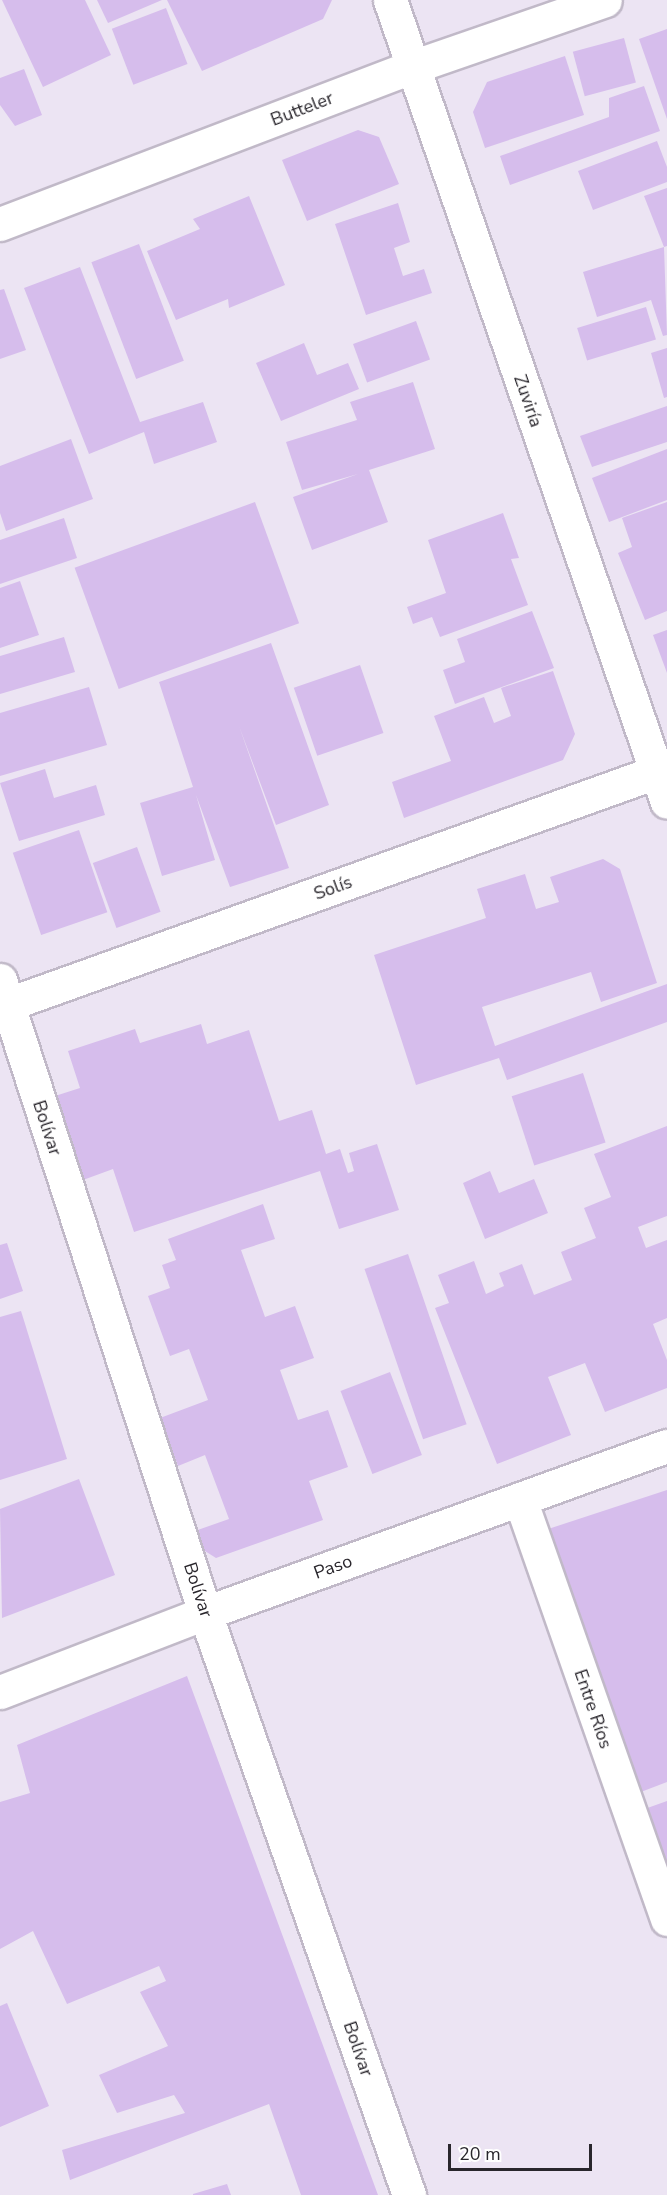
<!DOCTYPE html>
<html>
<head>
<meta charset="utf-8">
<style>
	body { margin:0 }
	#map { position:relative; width:667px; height:2195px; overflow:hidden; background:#ece4f3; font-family:"Nunito Sans",sans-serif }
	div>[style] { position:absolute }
	.building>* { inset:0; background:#d6bdec; transform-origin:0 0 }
	.roads { filter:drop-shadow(2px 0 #c1b9c8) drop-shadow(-2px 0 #c1b9c8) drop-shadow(0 2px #c1b9c8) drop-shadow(0 -2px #c1b9c8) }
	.minor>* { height:33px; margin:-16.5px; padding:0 16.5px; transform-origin:16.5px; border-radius:16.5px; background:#fff }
	.tertiary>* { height:33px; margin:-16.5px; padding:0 16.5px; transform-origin:16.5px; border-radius:16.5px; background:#fff }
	span { translate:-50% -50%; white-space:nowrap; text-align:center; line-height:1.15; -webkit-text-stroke:6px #fff; paint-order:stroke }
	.street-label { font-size:18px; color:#29262c }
	.scale { position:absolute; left:448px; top:2144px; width:144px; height:27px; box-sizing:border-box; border:3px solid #29262c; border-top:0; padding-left:8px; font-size:18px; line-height:21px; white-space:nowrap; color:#29262c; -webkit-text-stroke:4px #fff; paint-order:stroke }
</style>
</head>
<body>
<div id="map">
	<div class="building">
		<div style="clip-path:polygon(2px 0,85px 0,111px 55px,43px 87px)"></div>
		<div style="clip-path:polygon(97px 0,162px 0,108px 23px)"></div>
		<div style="clip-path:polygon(167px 0,332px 0,323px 19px,202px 71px)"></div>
		<div style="left:166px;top:8px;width:60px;height:58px;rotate:69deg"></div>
		<div style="clip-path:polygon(667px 29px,667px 119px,639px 39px)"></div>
		<div style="left:624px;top:38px;width:46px;height:53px;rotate:75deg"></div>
		<div style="clip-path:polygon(565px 56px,584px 115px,485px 148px,473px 112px,487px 82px)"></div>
		<div style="clip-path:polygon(24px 69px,42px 115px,15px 126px,0 105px,0 78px)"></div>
		<div style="clip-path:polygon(644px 86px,660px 131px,510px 185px,500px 156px,609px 117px,609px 98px)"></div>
		<div style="clip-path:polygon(358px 130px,379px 137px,399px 184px,307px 221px,282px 160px)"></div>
		<div style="clip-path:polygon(657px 141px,667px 167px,667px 182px,593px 210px,578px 171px)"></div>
		<div style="clip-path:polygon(667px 188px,667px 246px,664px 247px,644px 196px)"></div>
		<div style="clip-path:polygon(249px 196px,285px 285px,229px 308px,228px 299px,176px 320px,147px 251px,200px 229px,193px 219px)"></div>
		<div style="clip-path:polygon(398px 203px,410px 242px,394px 248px,403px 276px,424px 269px,432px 293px,366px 315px,335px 224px)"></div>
		<div style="left:139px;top:244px;width:125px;height:51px;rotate:69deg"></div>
		<div style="clip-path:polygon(664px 247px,667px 335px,663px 336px,651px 300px,597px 317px,583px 272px)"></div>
		<div style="clip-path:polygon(80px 267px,140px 422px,203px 402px,217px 442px,154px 464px,144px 432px,89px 454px,24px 288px)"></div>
		<div style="clip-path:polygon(4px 289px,26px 350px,0 359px,0 290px)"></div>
		<div style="left:646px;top:307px;width:34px;height:72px;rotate:73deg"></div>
		<div style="left:416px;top:321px;width:41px;height:67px;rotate:70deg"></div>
		<div style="clip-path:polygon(304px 343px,317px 375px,348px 363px,359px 389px,281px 421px,256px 363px)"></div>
		<div style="clip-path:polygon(667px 348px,667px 397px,664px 398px,651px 353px)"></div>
		<div style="clip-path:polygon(413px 382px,435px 449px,369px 470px,388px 522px,312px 550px,293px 497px,358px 474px,302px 490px,286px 442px,357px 420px,350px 402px)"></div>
		<div style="clip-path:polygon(667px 406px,667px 442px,592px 467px,580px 436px)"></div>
		<div style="clip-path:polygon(71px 439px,93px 499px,6px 531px,0 513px,0 466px)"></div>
		<div style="clip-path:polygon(667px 449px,667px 500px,609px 522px,592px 478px)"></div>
		<div style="left:255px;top:502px;width:129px;height:192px;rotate:70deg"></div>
		<div style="clip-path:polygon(667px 502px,667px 611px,645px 620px,618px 553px,632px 547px,622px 518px)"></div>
		<div style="clip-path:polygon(503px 513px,519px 558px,511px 559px,528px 605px,440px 637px,432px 617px,413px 624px,407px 607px,446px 593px,428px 540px)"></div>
		<div style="clip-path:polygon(64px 518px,77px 558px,0 584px,0 540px)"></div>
		<div style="clip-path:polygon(20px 581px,39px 635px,0 648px,0 588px)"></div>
		<div style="clip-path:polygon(532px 611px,554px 668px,455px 704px,443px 670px,465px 662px,457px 639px)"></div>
		<div style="clip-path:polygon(667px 630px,667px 673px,653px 635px)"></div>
		<div style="clip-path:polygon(64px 637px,75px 672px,0 694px,0 656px)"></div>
		<div style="clip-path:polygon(271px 643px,329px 805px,276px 825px,239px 726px,289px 868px,230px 887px,196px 795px,215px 860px,162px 876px,140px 803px,193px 787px,159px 682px)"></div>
		<div style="left:360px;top:665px;width:72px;height:70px;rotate:71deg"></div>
		<div style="clip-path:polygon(553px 671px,575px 734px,563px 760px,404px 818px,392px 782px,451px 761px,434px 716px,484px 697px,494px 723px,511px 716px,501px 688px)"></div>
		<div style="clip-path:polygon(89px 687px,107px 745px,0 776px,0 713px)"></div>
		<div style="clip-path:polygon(45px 769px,54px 798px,96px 785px,105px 815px,19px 841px,0 783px)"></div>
		<div style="left:79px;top:830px;width:87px;height:70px;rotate:71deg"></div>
		<div style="left:137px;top:847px;width:69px;height:47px;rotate:70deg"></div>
		<div style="clip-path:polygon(603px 859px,620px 869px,657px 983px,601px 1002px,591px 972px,482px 1007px,495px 1046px,667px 984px,667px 1022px,507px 1080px,499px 1058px,416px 1085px,374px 955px,486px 918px,477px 889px,525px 874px,536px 909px,559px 902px,550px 877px)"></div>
		<div style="clip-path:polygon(201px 1024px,207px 1044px,249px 1030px,279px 1121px,312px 1110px,326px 1154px,340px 1149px,348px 1173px,354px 1171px,349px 1153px,377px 1144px,399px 1210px,339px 1229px,320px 1171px,134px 1232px,113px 1169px,83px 1180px,55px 1096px,80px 1088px,68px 1051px,135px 1029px,140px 1043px)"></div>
		<div style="left:583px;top:1073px;width:73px;height:75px;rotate:72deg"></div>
		<div style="clip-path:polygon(667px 1126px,667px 1216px,638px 1227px,646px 1248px,667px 1240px,667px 1318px,653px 1324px,667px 1360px,667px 1388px,605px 1412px,585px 1363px,548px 1377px,571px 1435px,497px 1464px,435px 1308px,449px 1303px,438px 1275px,474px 1261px,486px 1294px,504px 1286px,499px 1273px,522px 1264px,534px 1295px,572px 1280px,561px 1252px,596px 1238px,584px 1208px,611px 1197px,594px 1154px)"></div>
		<div style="clip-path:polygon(490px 1171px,499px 1193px,534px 1179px,548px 1213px,485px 1239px,463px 1183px)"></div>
		<div style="clip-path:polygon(263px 1204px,275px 1239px,241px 1250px,265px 1317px,295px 1306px,314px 1358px,280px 1370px,298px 1420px,328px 1410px,348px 1467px,309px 1481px,323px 1520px,216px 1558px,197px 1546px,192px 1532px,229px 1519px,205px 1455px,178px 1466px,160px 1418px,208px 1400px,189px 1349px,170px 1356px,148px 1296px,170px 1288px,162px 1265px,176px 1260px,168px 1239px)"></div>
		<div style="clip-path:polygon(7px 1243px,23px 1291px,0 1299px,0 1245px)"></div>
		<div style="left:408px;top:1254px;width:180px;height:46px;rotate:71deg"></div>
		<div style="clip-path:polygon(21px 1311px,67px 1459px,0 1480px,0 1317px)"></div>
		<div style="left:390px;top:1372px;width:89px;height:53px;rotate:69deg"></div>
		<div style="clip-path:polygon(79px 1479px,115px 1575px,2px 1618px,0 1509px)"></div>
		<div style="clip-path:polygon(667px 1490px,667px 1782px,633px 1795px,536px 1533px)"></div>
		<div style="clip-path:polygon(187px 1676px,378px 2195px,301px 2195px,269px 2104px,70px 2180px,62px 2150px,185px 2113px,174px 2095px,117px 2113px,99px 2075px,168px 2046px,140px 1992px,166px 1981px,159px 1966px,67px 2004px,33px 1931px,0 1949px,0 1802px,30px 1793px,17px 1745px)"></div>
		<div style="clip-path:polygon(667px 1801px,667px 1887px,639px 1811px)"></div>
		<div style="clip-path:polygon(7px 2003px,49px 2106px,0 2127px,0 2006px)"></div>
		<div style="clip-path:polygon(227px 2184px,231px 2195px,193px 2195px,193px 2194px)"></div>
	</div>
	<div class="roads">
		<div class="minor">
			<div style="left:390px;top:0;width:848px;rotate:70.95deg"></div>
			<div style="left:0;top:224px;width:441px;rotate:-20.9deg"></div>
			<div style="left:412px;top:67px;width:204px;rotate:-19.1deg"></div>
			<div style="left:0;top:980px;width:665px;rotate:72.06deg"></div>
			<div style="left:205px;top:1613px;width:617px;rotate:70.68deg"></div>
			<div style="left:0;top:1007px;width:709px;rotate:-19.71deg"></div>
			<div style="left:520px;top:1499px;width:445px;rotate:70.7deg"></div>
		</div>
		<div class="tertiary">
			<div style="left:0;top:1692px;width:220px;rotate:-21.1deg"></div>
			<div style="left:205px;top:1613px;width:491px;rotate:-19.9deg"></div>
		</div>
	</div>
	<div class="street-label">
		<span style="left:302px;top:109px;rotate:-21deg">Butteler</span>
		<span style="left:528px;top:401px;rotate:71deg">Zuviría</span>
		<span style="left:333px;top:888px;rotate:-20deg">Solís</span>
		<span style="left:47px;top:1128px;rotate:72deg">Bolívar</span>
		<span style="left:333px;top:1567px;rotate:-20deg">Paso</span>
		<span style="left:198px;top:1590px;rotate:72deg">Bolívar</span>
		<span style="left:593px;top:1709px;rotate:71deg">Entre Ríos</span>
		<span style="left:358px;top:2049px;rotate:71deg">Bolívar</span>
	</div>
	<div class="scale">20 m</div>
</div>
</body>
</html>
